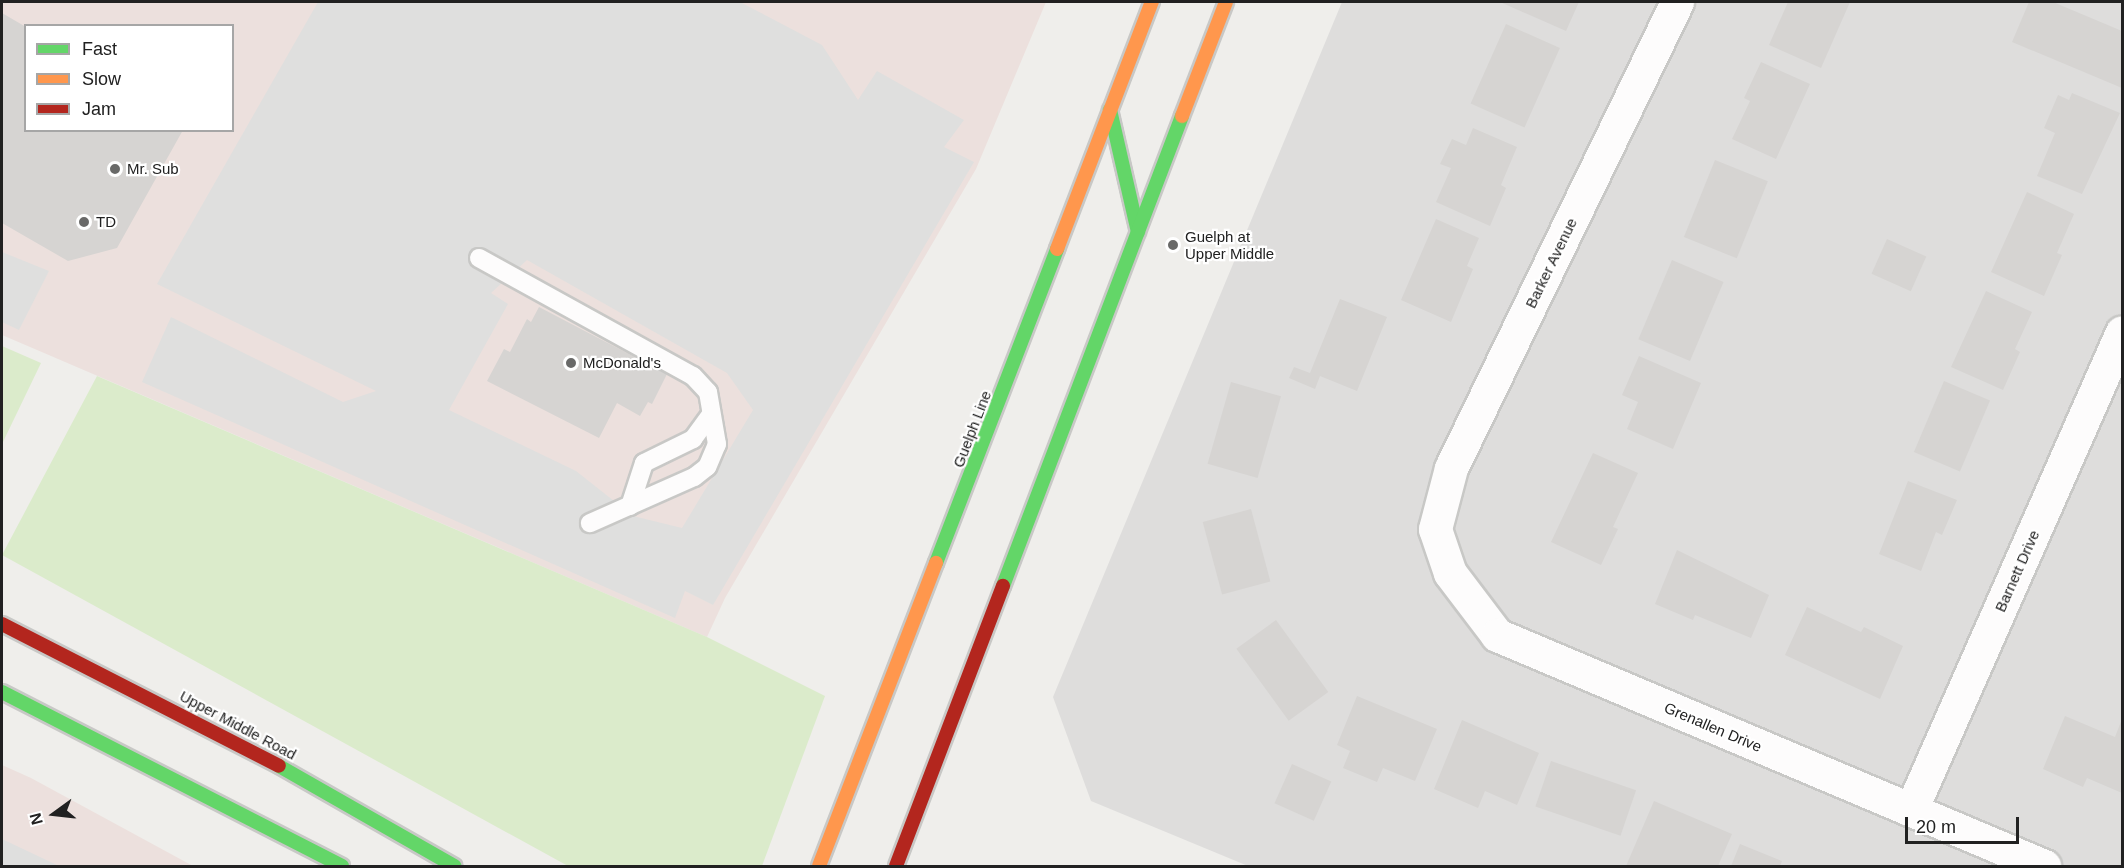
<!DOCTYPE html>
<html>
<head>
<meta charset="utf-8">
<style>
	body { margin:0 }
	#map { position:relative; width:2124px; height:868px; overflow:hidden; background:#efeeeb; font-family:Arial,sans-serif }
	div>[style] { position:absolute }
	.residential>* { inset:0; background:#dedddc }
	.commercial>* { inset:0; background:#ece0dd }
	.grass>* { inset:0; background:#dbebcb }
	.parking>* { inset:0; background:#dfdfde }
	.building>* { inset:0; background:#d6d4d2; transform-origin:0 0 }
	.roads { filter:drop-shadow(2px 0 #c8c8c6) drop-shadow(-2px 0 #c8c8c6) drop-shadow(0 2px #c8c8c6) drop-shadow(0 -2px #c8c8c6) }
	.lane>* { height:18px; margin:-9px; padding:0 9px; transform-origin:9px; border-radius:9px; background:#fdfcfc }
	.street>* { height:33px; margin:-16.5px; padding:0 16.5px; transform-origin:16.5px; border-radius:16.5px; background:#fdfcfc }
	.fast>* { height:14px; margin:-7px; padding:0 7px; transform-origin:7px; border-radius:7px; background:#63d668 }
	.slow>* { height:14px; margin:-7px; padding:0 7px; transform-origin:7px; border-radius:7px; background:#ff974d }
	.jam>* { height:14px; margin:-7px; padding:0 7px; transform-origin:7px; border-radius:7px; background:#b3261e }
	.dots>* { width:16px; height:16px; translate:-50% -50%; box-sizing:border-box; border:3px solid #fff; border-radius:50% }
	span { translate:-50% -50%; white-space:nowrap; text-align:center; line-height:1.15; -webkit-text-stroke:4.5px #fff; paint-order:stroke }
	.poi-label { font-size:15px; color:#212121 }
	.left { translate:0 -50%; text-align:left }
	.street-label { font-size:15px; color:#212121 }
	.frame { position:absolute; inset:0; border:3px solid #212121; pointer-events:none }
	.legend { position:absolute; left:24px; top:24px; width:210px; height:108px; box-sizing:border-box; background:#fff; border:2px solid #a6a6a6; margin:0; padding:8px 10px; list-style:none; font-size:18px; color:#212121 }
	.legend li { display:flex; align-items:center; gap:12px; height:30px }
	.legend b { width:30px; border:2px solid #a6a6a6 }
	.north { position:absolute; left:24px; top:784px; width:60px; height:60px; -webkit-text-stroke:4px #fff; paint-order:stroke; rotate:255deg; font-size:16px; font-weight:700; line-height:24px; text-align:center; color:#212121 }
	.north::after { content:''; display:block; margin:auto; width:21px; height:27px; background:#212121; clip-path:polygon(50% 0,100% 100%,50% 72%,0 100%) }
	.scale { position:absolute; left:1905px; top:817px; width:114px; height:27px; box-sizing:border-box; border:3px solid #212121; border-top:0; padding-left:8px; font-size:18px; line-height:21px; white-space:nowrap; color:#212121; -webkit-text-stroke:4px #fff; paint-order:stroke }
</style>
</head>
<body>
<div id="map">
	<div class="residential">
		<div style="clip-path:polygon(1342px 2px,2122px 2px,2122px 866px,1248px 866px,1091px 801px,1053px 697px)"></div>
	</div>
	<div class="commercial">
		<div style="clip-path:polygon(evenodd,2px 2px,1046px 2px,976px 169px,725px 598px,707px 637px,2px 335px,2px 2px,26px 26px,232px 26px,232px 130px,26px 130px,26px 26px)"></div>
		<div style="clip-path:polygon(2px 765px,31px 778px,193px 866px,2px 866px)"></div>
	</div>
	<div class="grass">
		<div style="clip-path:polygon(2px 346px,41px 363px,2px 444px)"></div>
		<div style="clip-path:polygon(97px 376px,707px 637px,825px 696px,762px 866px,568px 866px,2px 555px)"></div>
	</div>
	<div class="parking">
		<div style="clip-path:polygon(evenodd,318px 2px,740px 2px,822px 45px,858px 100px,877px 71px,964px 120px,944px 147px,974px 162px,713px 605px,685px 591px,675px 618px,142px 382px,171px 317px,343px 402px,376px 391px,157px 284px,318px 2px,527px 260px,727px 373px,753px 410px,682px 528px,633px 516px,576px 471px,449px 410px,508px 304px,491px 293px,527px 260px)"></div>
		<div style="clip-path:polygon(2px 252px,49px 271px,19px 330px,2px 322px)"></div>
		<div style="clip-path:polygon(2px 839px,59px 866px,2px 866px)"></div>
	</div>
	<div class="building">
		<div style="clip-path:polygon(1500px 2px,1579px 2px,1566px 31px)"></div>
		<div style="clip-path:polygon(1788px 2px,1850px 2px,1821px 68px,1769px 45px)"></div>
		<div style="clip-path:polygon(2029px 2px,2053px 2px,2122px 31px,2122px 88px,2012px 42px)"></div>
		<div style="clip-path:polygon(2px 13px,26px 27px,26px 130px,183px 130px,117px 248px,68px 261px,2px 223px)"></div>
		<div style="left:1506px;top:24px;width:59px;height:87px;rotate:24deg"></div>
		<div style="clip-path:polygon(1761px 62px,1810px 84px,1776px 159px,1732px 139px,1750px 101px,1744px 98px)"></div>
		<div style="clip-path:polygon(2072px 93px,2120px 113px,2082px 194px,2037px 176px,2055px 133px,2044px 128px,2058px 95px,2069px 100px)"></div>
		<div style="clip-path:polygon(1473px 128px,1517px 147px,1501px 185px,1506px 188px,1490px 226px,1436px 202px,1451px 168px,1440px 164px,1452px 139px,1466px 145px)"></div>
		<div style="left:1715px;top:160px;width:57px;height:83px;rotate:22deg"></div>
		<div style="clip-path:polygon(2027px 192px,2074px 214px,2057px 253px,2062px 255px,2044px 296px,1991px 272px)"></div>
		<div style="clip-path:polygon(1436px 219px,1479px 238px,1467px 266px,1473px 269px,1451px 322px,1401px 300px)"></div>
		<div style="left:1887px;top:239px;width:43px;height:38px;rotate:24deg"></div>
		<div style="left:1672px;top:260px;width:56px;height:86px;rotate:23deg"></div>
		<div style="clip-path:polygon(1986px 291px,2032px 312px,2015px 349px,2020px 352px,2003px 390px,1951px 367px)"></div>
		<div style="clip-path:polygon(1340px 299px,1387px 317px,1357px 391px,1320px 376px,1315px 389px,1289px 378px,1294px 367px,1310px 373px)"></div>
		<div style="clip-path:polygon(539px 307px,667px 374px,652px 404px,648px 402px,640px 416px,617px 403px,599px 438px,487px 381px,504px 349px,510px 352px,527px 319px,531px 322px)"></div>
		<div style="clip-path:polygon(1639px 356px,1701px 383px,1673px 449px,1627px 429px,1638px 402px,1622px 395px)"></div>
		<div style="left:1944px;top:381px;width:50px;height:77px;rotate:23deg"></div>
		<div style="left:1231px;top:382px;width:52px;height:85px;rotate:16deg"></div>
		<div style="clip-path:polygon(1593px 453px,1638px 473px,1613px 527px,1618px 529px,1601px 565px,1551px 542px)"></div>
		<div style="clip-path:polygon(1908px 481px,1957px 500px,1942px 535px,1936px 532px,1921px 571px,1879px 554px)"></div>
		<div style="left:1251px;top:509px;width:75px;height:50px;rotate:75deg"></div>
		<div style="clip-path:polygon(1677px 550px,1769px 595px,1751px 638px,1695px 615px,1693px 620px,1655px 604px)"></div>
		<div style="clip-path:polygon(1807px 607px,1861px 632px,1864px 627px,1903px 646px,1880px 699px,1785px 655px)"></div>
		<div style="left:1276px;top:620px;width:89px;height:49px;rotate:54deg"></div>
		<div style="clip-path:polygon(1357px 696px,1437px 729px,1415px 781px,1383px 768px,1377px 782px,1343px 768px,1350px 751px,1337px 745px)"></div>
		<div style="clip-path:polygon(2065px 716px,2115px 737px,2122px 719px,2122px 793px,2087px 778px,2083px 787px,2043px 769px)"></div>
		<div style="clip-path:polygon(1462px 720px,1539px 753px,1517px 805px,1485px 791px,1478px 808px,1434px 789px)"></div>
		<div style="left:1551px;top:761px;width:90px;height:48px;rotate:19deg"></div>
		<div style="left:1292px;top:764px;width:43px;height:43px;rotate:24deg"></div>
		<div style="clip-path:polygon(1654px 801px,1732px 834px,1718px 866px,1626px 866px)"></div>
		<div style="clip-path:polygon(1740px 844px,1782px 861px,1780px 866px,1731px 866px)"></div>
	</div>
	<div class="roads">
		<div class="lane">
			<div style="left:479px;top:258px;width:244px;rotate:28.9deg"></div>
			<div style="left:693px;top:376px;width:22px;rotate:47deg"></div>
			<div style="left:708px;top:392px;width:53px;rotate:80.2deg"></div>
			<div style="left:717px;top:444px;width:25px;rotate:113deg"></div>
			<div style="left:707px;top:467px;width:16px;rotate:142deg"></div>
			<div style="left:694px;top:477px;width:114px;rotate:156.1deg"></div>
			<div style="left:630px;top:506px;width:45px;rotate:-72deg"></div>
			<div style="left:644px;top:463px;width:55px;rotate:-26.1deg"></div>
			<div style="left:693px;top:439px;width:31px;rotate:-54deg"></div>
		</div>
		<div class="street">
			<div style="left:1677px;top:2px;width:518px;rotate:115.87deg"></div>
			<div style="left:1451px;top:468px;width:63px;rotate:104.7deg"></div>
			<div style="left:1435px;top:529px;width:46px;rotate:71.2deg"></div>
			<div style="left:1450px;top:573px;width:78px;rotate:52.8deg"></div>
			<div style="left:1497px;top:635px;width:594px;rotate:22.89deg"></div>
			<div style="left:1911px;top:810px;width:522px;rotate:-66.18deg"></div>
		</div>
		<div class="fast">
			<div style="left:1110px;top:110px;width:125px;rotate:77.1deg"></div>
			<div style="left:936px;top:563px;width:337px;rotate:-68.9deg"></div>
			<div style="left:1003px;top:586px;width:503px;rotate:-69.15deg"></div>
			<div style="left:2px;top:692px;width:382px;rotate:27.1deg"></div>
			<div style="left:279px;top:766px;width:202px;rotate:29.7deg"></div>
		</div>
		<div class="slow">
			<div style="left:1182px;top:116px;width:122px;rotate:-68.9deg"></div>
			<div style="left:1057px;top:249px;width:265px;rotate:-69deg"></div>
			<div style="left:819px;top:866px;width:325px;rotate:-68.9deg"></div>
		</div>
		<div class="jam">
			<div style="left:2px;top:624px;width:311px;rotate:27.1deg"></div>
			<div style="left:896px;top:866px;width:300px;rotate:-69.1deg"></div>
		</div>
	</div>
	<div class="dots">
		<div style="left:115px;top:169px;background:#696968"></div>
		<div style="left:84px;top:222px;background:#696968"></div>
		<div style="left:1173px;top:245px;background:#696968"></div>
		<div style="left:571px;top:363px;background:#696968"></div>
	</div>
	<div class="poi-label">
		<span class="left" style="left:127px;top:169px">Mr. Sub</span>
		<span class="left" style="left:96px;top:222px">TD</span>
		<span class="left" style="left:1185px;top:245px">Guelph at<br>Upper Middle</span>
		<span class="left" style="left:583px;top:363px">McDonald's</span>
	</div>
	<div class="street-label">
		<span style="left:1551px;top:263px;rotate:-64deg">Barker Avenue</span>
		<span style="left:972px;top:429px;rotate:-69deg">Guelph Line</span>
		<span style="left:2017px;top:571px;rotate:-66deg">Barnett Drive</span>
		<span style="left:238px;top:725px;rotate:28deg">Upper Middle Road</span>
		<span style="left:1713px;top:727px;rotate:23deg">Grenallen Drive</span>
	</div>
	<div class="frame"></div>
	<ul class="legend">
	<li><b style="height:8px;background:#63d668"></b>Fast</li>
	<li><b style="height:8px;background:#ff974d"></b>Slow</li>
	<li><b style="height:8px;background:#b3261e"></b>Jam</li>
	</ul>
	<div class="north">N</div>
	<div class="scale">20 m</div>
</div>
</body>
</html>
